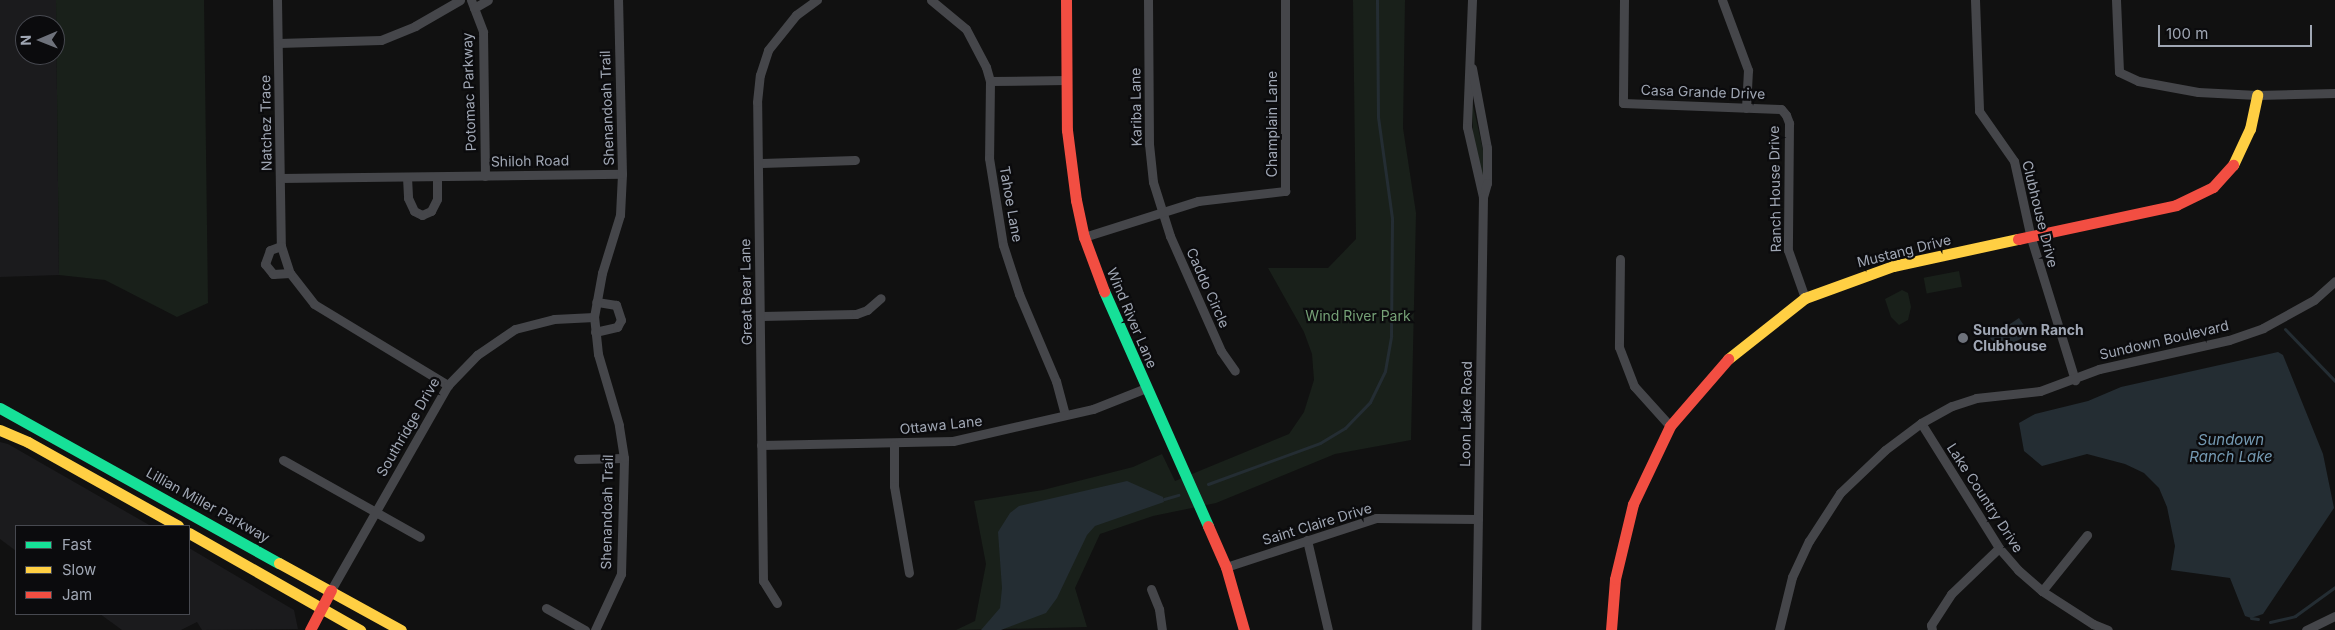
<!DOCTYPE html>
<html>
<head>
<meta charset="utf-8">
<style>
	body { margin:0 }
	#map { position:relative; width:2335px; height:630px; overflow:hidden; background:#111; font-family:Inter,sans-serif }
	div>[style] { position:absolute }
	.built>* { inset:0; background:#1b1b1d }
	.green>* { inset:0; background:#19201a; transform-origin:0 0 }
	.water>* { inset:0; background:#242d33; transform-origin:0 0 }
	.stream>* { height:3px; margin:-1.5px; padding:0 1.5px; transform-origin:1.5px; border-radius:1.5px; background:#242d33 }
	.street>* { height:9px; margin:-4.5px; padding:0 4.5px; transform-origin:4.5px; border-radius:4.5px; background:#45464a }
	.fast>* { height:11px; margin:-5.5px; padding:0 5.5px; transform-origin:5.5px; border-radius:5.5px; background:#16e098 }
	.slow>* { height:11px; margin:-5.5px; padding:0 5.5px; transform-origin:5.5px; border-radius:5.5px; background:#ffcf43 }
	.jam>* { height:11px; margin:-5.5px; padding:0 5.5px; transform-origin:5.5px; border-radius:5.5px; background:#f24e42 }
	.dots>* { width:14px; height:14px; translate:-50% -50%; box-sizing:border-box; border:2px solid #0b0b0d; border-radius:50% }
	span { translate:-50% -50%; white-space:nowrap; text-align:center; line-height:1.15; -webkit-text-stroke:4.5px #0b0b0d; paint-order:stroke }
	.street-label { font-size:14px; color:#a0a7b4 }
	.park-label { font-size:14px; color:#75a076 }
	.poi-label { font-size:14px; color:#a0a7b4; font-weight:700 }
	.left { translate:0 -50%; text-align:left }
	.water-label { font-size:15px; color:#7499b2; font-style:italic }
	.legend { position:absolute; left:15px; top:525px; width:175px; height:90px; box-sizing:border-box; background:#0b0b0d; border:1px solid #474950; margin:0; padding:6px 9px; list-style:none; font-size:15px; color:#a0a7b4 }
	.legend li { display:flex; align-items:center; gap:10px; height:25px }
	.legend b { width:25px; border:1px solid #474950 }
	.north { position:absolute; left:15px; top:15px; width:50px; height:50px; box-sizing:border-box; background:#0b0b0d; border:1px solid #474950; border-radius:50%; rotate:269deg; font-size:14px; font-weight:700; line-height:20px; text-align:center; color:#a0a7b4 }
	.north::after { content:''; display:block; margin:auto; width:18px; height:22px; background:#6e727b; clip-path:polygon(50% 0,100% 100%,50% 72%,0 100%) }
	.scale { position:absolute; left:2158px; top:25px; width:154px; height:22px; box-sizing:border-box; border:2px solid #a0a7b4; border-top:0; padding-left:6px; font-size:15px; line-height:18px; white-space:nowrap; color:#a0a7b4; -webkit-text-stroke:4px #0b0b0d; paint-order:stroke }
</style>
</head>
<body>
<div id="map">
	<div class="built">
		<div style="clip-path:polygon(evenodd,0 0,56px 0,59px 275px,0 277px,0 0,25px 25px,55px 25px,55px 55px,25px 55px,25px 25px)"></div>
		<div style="clip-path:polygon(0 442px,8px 444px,151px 526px,16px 526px,16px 551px,0 539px)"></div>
		<div style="clip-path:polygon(189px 548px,294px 610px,298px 629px,202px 630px,197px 622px,181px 630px,122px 630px,100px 614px,189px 614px)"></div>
	</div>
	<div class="green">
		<div style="clip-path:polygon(56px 0,204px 0,208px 303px,177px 317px,105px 280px,59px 275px)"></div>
		<div style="clip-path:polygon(1353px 0,1405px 0,1403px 128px,1416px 213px,1411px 440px,1335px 454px,1216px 503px,1153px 516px,1100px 534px,1075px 588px,1087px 627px,956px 630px,975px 621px,986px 564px,974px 501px,1043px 490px,1133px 467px,1162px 454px,1175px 481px,1289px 434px,1304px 412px,1314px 380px,1312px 354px,1304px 332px,1268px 268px,1328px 268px,1356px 239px)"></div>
		<div style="clip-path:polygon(1472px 101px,1483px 150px,1483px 180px,1473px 136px)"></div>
		<div style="left:1959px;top:271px;width:16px;height:36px;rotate:79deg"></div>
		<div style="clip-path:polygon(1902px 290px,1908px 293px,1911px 307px,1908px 320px,1899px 325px,1891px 317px,1885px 299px)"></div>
	</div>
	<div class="water">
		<div style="left:2019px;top:318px;width:18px;height:35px;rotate:56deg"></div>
		<div style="clip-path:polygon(2278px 352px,2283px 355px,2323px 454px,2334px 508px,2263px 614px,2251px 618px,2245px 616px,2230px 578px,2171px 570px,2175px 546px,2167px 507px,2159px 488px,2144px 473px,2125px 464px,2087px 454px,2042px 466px,2024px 451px,2019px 423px,2035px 414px,2088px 401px,2121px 387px)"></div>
		<div style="clip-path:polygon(1127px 481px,1163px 497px,1164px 502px,1095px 526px,1087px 535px,1057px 598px,1046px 613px,1001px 630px,981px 630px,1000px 608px,1002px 588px,998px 532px,1010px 513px,1019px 506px)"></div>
	</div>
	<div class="stream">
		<div style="left:2285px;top:329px;width:72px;rotate:46.1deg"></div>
		<div style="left:1208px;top:484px;width:119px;rotate:-20.1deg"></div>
		<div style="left:1320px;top:443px;width:29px;rotate:-31deg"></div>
		<div style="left:1345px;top:428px;width:36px;rotate:-46deg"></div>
		<div style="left:1370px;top:402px;width:34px;rotate:-64deg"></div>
		<div style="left:1385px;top:371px;width:36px;rotate:-80deg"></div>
		<div style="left:1391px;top:336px;width:118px;rotate:-89.5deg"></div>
		<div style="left:1392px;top:218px;width:102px;rotate:-97.9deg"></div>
		<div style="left:1378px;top:117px;width:117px;rotate:-90.5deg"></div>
		<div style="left:1164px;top:499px;width:15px;rotate:-16deg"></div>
		<div style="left:2251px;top:618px;width:7px;rotate:8deg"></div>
		<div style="left:2270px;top:622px;width:26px;rotate:-13deg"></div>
		<div style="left:2295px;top:616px;width:49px;rotate:-35.9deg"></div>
	</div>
	<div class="street">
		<div style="left:277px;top:0;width:246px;rotate:89.1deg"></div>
		<div style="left:281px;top:246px;width:28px;rotate:72deg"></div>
		<div style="left:290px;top:273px;width:39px;rotate:52deg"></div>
		<div style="left:314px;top:304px;width:157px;rotate:31.2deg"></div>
		<div style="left:471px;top:0;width:34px;rotate:69deg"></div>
		<div style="left:483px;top:32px;width:144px;rotate:89.2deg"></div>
		<div style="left:931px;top:0;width:45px;rotate:39.6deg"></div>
		<div style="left:966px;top:29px;width:43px;rotate:62.2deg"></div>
		<div style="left:986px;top:67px;width:15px;rotate:74deg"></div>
		<div style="left:990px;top:81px;width:77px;rotate:90.7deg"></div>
		<div style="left:989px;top:158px;width:88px;rotate:80.9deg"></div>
		<div style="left:1003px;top:245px;width:52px;rotate:71.9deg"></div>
		<div style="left:1019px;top:294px;width:95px;rotate:67deg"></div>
		<div style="left:1056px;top:381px;width:35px;rotate:75deg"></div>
		<div style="left:1148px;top:0;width:144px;rotate:89.6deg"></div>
		<div style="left:1149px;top:144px;width:38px;rotate:84deg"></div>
		<div style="left:1153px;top:182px;width:57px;rotate:72.5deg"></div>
		<div style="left:1170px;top:236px;width:126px;rotate:66.1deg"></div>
		<div style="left:1221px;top:351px;width:24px;rotate:55deg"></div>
		<div style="left:1472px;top:0;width:127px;rotate:92.3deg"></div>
		<div style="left:1467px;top:127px;width:72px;rotate:77.1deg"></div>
		<div style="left:1624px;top:0;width:103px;rotate:90.6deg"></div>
		<div style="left:1623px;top:103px;width:158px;rotate:2.2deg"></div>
		<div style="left:1781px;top:109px;width:8px;rotate:50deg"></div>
		<div style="left:1786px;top:115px;width:9px;rotate:69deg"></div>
		<div style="left:1789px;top:123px;width:127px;rotate:90.5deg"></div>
		<div style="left:1788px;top:250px;width:51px;rotate:70.5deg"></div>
		<div style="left:1722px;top:0;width:75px;rotate:69.6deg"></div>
		<div style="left:1748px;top:70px;width:38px;rotate:93deg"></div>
		<div style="left:1975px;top:0;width:111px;rotate:87.9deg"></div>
		<div style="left:1979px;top:111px;width:61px;rotate:55deg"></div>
		<div style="left:2014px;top:161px;width:79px;rotate:77.6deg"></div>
		<div style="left:2031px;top:238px;width:149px;rotate:72.8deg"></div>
		<div style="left:2116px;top:0;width:72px;rotate:87.6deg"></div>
		<div style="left:2119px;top:72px;width:21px;rotate:25deg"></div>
		<div style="left:2138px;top:81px;width:61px;rotate:10.4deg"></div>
		<div style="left:2198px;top:92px;width:59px;rotate:2.9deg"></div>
		<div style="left:2257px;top:95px;width:78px;rotate:-1.5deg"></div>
		<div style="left:474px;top:8px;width:16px;rotate:-30deg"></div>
		<div style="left:278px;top:43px;width:103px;rotate:-1.7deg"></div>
		<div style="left:381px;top:40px;width:37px;rotate:-22deg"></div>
		<div style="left:415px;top:26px;width:52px;rotate:-30deg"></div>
		<div style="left:1472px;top:68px;width:81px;rotate:79.4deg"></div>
		<div style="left:1487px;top:148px;width:35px;rotate:90deg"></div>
		<div style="left:1487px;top:183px;width:15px;rotate:106deg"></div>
		<div style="left:1483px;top:197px;width:433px;rotate:90.9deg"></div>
		<div style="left:990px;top:81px;width:77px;rotate:-0.7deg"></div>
		<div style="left:758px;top:163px;width:97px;rotate:-1.8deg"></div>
		<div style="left:407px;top:177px;width:21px;rotate:87deg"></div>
		<div style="left:408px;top:198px;width:14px;rotate:65deg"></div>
		<div style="left:414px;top:211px;width:9px;rotate:27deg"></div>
		<div style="left:422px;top:215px;width:10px;rotate:-24deg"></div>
		<div style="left:431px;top:211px;width:13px;rotate:-63deg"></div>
		<div style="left:437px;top:199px;width:22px;rotate:-90deg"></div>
		<div style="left:280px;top:178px;width:342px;rotate:-0.7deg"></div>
		<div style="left:1084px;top:237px;width:120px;rotate:-17.5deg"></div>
		<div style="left:1198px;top:201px;width:88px;rotate:-6.6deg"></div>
		<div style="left:1285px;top:191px;width:191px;rotate:-90deg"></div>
		<div style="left:281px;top:246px;width:12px;rotate:160deg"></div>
		<div style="left:270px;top:250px;width:15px;rotate:110deg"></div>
		<div style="left:265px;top:264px;width:13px;rotate:51deg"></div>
		<div style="left:273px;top:274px;width:17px;rotate:-3deg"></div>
		<div style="left:1620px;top:259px;width:88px;rotate:90.7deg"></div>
		<div style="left:1619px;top:347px;width:42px;rotate:69deg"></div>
		<div style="left:1634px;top:386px;width:54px;rotate:48deg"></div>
		<div style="left:760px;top:316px;width:96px;rotate:-1.2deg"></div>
		<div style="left:856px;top:314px;width:12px;rotate:-20deg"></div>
		<div style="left:867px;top:310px;width:18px;rotate:-41deg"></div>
		<div style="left:595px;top:332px;width:23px;rotate:-13deg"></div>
		<div style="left:617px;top:327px;width:8px;rotate:-60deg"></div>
		<div style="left:621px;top:320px;width:16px;rotate:-108deg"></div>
		<div style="left:616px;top:305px;width:20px;rotate:-171deg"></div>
		<div style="left:1921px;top:423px;width:147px;rotate:58deg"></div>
		<div style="left:1999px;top:548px;width:29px;rotate:49deg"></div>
		<div style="left:2018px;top:570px;width:32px;rotate:41deg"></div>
		<div style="left:2042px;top:591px;width:61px;rotate:32.9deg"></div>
		<div style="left:2093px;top:624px;width:16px;rotate:22deg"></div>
		<div style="left:761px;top:445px;width:192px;rotate:-1.2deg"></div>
		<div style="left:953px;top:441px;width:144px;rotate:-12.9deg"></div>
		<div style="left:1093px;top:409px;width:57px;rotate:-21.6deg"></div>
		<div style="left:894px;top:445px;width:41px;rotate:90deg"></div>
		<div style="left:894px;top:486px;width:88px;rotate:80.2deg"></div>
		<div style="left:578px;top:459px;width:46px;rotate:-1.2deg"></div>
		<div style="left:283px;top:460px;width:157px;rotate:29.3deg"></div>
		<div style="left:1307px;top:540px;width:92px;rotate:76.9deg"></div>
		<div style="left:1226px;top:567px;width:158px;rotate:-18.1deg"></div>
		<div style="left:1376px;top:518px;width:102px;rotate:0.6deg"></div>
		<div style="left:1151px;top:589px;width:22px;rotate:68deg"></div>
		<div style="left:1159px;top:609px;width:21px;rotate:82deg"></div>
		<div style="left:331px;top:590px;width:236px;rotate:-60.3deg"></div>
		<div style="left:448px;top:385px;width:42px;rotate:-46deg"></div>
		<div style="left:477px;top:355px;width:46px;rotate:-34.4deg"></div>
		<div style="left:515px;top:329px;width:40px;rotate:-14.4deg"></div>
		<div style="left:554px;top:319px;width:40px;rotate:-2.9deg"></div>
		<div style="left:2042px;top:591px;width:72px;rotate:-51.2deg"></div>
		<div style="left:777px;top:603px;width:26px;rotate:-122deg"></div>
		<div style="left:763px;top:581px;width:479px;rotate:-90.7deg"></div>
		<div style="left:757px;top:102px;width:27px;rotate:-84deg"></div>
		<div style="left:760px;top:75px;width:26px;rotate:-72deg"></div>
		<div style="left:768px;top:50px;width:45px;rotate:-51.3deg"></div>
		<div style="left:796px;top:15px;width:26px;rotate:-36deg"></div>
		<div style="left:546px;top:608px;width:45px;rotate:29.4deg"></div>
		<div style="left:595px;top:630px;width:62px;rotate:-65.1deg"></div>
		<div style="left:621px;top:574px;width:116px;rotate:-88.5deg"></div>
		<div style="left:624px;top:458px;width:33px;rotate:-99deg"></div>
		<div style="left:619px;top:425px;width:74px;rotate:-106.5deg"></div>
		<div style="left:598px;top:354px;width:37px;rotate:-96deg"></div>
		<div style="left:594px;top:317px;width:45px;rotate:-79.7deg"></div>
		<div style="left:602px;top:273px;width:61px;rotate:-72.8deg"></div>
		<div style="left:620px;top:215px;width:41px;rotate:-87.2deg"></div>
		<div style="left:622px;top:174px;width:174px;rotate:-91.3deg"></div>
		<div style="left:1779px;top:630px;width:55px;rotate:-76.2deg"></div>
		<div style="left:1792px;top:577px;width:40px;rotate:-65deg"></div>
		<div style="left:1809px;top:541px;width:57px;rotate:-57.1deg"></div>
		<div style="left:1840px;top:493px;width:62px;rotate:-43.7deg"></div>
		<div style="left:1885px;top:450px;width:45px;rotate:-36.9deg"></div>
		<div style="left:1921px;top:423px;width:35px;rotate:-29deg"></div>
		<div style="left:1952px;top:406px;width:25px;rotate:-18deg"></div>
		<div style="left:1976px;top:398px;width:64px;rotate:-6.2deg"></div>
		<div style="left:2040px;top:391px;width:63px;rotate:-20.4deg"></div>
		<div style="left:2099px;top:369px;width:133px;rotate:-12.6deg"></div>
		<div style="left:2229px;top:340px;width:36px;rotate:-19deg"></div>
		<div style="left:2263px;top:328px;width:58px;rotate:-28.8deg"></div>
		<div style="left:2314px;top:300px;width:28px;rotate:-42deg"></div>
		<div style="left:1932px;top:630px;width:5px;rotate:-101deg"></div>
		<div style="left:1931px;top:625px;width:37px;rotate:-57deg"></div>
		<div style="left:1951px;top:594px;width:66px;rotate:-43.8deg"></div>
		<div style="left:2306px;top:630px;width:32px;rotate:-26deg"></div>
	</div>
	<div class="fast">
		<div style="left:1104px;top:291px;width:257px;rotate:66.1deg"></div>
		<div style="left:0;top:408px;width:319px;rotate:29.1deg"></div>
	</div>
	<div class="slow">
		<div style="left:2233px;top:165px;width:40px;rotate:-65deg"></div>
		<div style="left:2250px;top:129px;width:35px;rotate:-78deg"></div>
		<div style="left:1728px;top:359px;width:98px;rotate:-38.4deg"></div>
		<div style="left:1805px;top:298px;width:94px;rotate:-20deg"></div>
		<div style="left:1893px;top:266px;width:128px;rotate:-12.2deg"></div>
		<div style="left:0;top:430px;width:30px;rotate:23deg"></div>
		<div style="left:28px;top:442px;width:172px;rotate:29.2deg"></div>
		<div style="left:189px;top:533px;width:197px;rotate:29.6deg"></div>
		<div style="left:279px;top:563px;width:139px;rotate:28.8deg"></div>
	</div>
	<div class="jam">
		<div style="left:1066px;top:0;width:130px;rotate:89.6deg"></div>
		<div style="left:1067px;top:130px;width:71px;rotate:82.7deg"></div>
		<div style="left:1076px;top:200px;width:38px;rotate:78deg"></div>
		<div style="left:1084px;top:237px;width:58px;rotate:69.7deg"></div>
		<div style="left:2018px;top:239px;width:162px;rotate:-12.1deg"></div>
		<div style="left:2176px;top:205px;width:41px;rotate:-25.9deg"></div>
		<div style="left:2213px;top:187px;width:30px;rotate:-48deg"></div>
		<div style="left:1208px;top:526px;width:45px;rotate:66.3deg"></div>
		<div style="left:1226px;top:567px;width:66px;rotate:74.1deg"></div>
		<div style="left:310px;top:630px;width:45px;rotate:-62.3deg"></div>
		<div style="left:1611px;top:630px;width:51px;rotate:-85.5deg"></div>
		<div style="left:1615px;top:579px;width:77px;rotate:-76.5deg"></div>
		<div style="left:1633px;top:504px;width:86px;rotate:-64.6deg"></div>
		<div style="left:1670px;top:426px;width:89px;rotate:-49.1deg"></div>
	</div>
	<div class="dots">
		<div style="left:1963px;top:338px;background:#6e727b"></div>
	</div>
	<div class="street-label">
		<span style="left:469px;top:92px;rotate:-92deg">Potomac Parkway</span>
		<span style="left:1703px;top:92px;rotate:2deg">Casa Grande Drive</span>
		<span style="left:1136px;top:107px;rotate:-91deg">Kariba Lane</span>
		<span style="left:607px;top:108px;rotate:-92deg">Shenandoah Trail</span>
		<span style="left:266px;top:123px;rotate:-91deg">Natchez Trace</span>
		<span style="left:1272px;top:124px;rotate:-90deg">Champlain Lane</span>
		<span style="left:530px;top:161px;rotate:-1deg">Shiloh Road</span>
		<span style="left:1775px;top:189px;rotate:-91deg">Ranch House Drive</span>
		<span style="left:1011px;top:204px;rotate:80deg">Tahoe Lane</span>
		<span style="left:2040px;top:214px;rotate:76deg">Clubhouse Drive</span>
		<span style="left:1904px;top:251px;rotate:-14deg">Mustang Drive</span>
		<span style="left:1208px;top:288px;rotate:66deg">Caddo Circle</span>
		<span style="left:746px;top:292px;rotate:-91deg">Great Bear Lane</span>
		<span style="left:1132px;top:318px;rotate:67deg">Wind River Lane</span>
		<span style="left:2164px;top:340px;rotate:-13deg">Sundown Boulevard</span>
		<span style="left:1466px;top:414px;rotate:-89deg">Loon Lake Road</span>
		<span style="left:941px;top:425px;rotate:-6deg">Ottawa Lane</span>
		<span style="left:408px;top:427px;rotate:-60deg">Southridge Drive</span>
		<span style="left:1985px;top:498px;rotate:57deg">Lake Country Drive</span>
		<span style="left:208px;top:505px;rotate:29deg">Lillian Miller Parkway</span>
		<span style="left:607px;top:512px;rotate:-89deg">Shenandoah Trail</span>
		<span style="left:1317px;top:524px;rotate:-17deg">Saint Claire Drive</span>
	</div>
	<div class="park-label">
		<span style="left:1358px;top:316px">Wind River Park</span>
	</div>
	<div class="poi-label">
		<span class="left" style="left:1973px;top:338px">Sundown Ranch<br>Clubhouse</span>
	</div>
	<div class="water-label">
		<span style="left:2231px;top:448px">Sundown<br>Ranch Lake</span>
	</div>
	<ul class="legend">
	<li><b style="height:6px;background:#16e098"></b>Fast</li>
	<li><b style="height:6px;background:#ffcf43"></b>Slow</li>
	<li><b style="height:6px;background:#f24e42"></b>Jam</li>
	</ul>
	<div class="north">N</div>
	<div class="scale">100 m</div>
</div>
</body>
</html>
